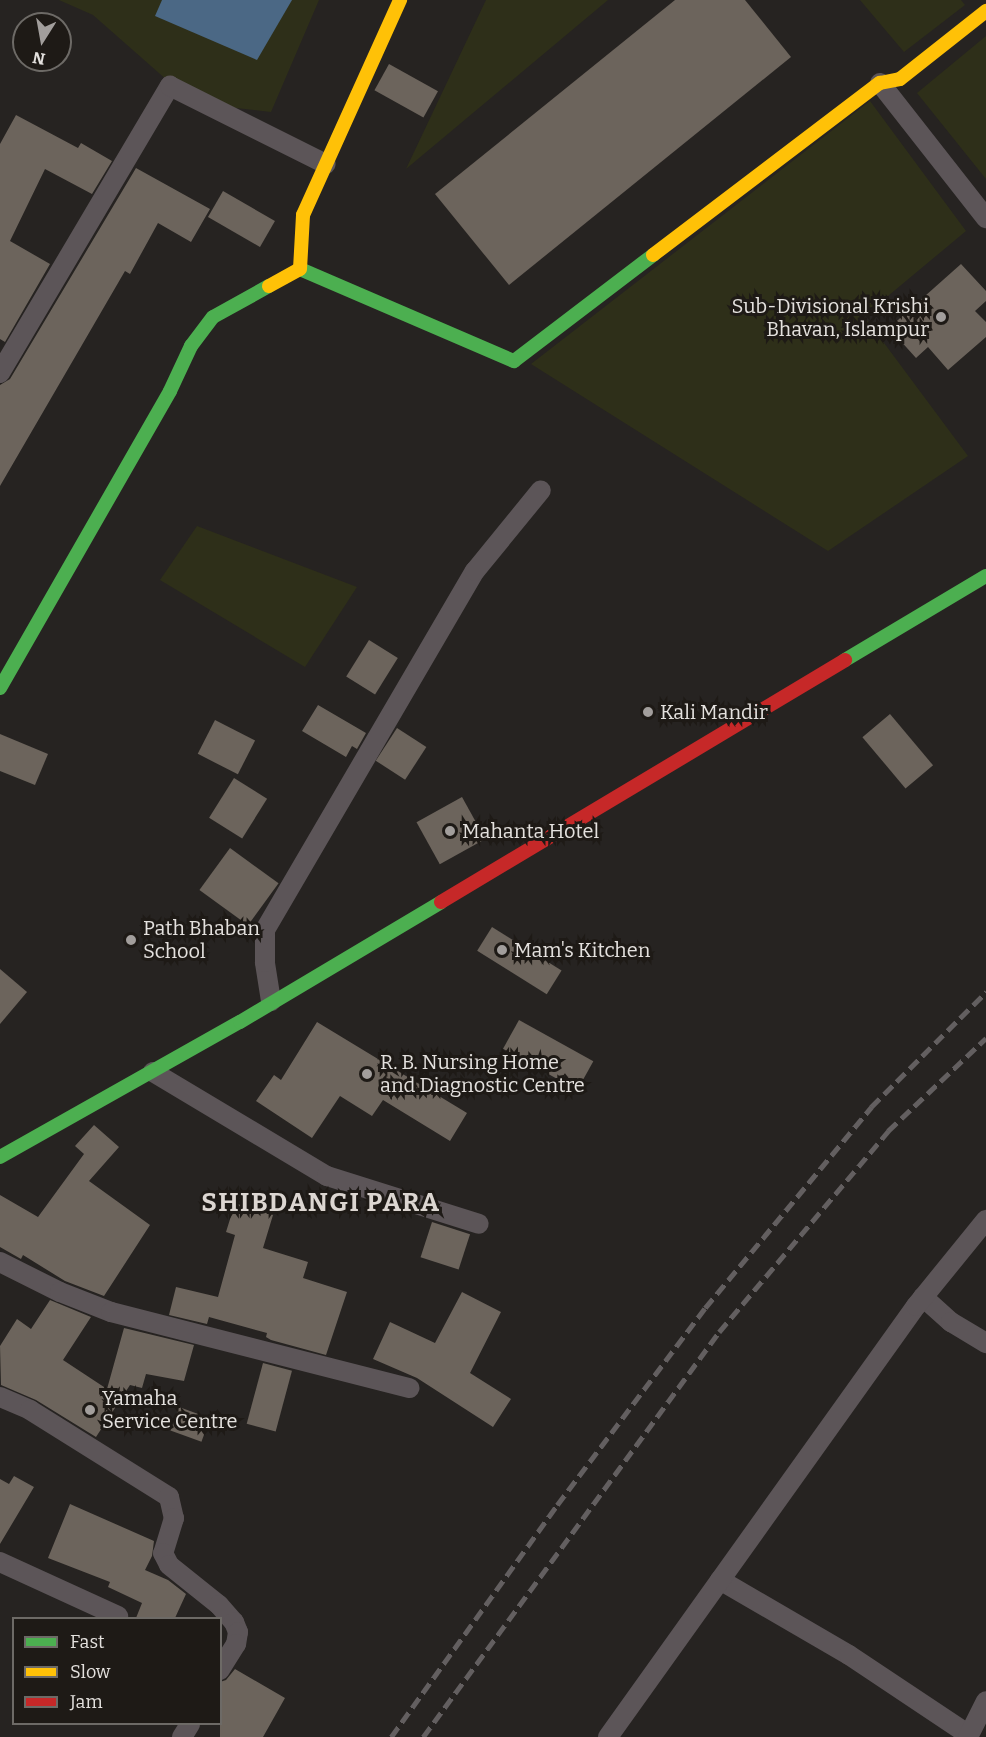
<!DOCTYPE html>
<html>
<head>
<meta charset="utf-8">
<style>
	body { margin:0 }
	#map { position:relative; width:986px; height:1737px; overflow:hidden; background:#262321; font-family:Bitter,serif }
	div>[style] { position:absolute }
	.green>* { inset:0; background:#2e2f19 }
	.water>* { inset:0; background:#4b6885 }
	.building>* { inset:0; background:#6c645c; transform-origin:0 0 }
	.street>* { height:20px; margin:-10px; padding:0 10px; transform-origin:10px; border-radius:10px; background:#5c5558 }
	.fast>* { height:14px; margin:-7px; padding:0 7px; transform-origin:7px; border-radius:7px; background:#4caf50 }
	.slow>* { height:14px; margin:-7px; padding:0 7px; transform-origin:7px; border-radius:7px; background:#ffc107 }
	.jam>* { height:14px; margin:-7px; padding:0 7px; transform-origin:7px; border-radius:7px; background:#c62828 }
	.rail>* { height:4.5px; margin-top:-2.25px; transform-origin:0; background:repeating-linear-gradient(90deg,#635f60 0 12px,transparent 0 18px) }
	.dots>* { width:16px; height:16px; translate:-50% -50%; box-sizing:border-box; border:3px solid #1e1a16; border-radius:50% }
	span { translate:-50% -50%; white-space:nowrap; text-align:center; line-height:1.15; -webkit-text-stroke:6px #1e1a16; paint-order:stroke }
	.poi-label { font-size:20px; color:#e4e1de }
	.right { translate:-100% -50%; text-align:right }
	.left { translate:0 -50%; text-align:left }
	.district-label { font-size:26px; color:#dcd6d1; font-weight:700; letter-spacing:1.5px }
	.legend { position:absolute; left:12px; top:1617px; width:210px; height:108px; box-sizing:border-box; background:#1e1a16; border:2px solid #6d6a66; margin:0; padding:8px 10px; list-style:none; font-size:18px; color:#e4e1de }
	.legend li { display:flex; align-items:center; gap:12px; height:30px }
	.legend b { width:30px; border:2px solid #6d6a66 }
	.north { position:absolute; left:12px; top:12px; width:60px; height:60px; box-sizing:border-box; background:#1e1a16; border:2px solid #6d6a66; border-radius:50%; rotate:191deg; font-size:16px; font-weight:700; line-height:24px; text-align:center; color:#e4e1de }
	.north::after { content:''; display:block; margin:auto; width:21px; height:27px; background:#a29e9c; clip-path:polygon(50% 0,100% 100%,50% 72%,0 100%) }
</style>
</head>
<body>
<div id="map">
	<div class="green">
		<div style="clip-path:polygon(59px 0,319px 0,271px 112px,193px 103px,93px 15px)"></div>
		<div style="clip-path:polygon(486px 0,608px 0,406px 169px)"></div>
		<div style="clip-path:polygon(860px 0,961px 0,965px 5px,904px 52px)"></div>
		<div style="clip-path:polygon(986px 36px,986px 179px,917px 93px)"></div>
		<div style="clip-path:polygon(870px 101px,966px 231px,864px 316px,968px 456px,828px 551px,531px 364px)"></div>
		<div style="clip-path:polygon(197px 526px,357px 587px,305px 667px,160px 580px)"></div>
	</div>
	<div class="water">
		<div style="clip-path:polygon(162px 0,292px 0,257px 60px,155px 16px)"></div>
	</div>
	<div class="building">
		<div style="clip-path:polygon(675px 0,745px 0,791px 57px,509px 285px,435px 194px)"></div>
		<div style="left:389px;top:64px;width:56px;height:30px;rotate:29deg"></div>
		<div style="clip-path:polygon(16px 115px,78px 148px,81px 143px,112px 161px,92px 194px,45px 169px,10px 241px,50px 264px,5px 342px,0 339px,0 144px)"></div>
		<div style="clip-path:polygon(136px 168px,210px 209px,191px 242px,158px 223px,130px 274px,125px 271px,0 486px,0 385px,10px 379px)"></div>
		<div style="left:223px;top:191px;width:60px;height:30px;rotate:30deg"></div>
		<div style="clip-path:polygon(961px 264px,986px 291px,986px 301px,975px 311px,986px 322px,986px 337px,948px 370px,928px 347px,916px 358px,889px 328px)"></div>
		<div style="left:369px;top:640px;width:34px;height:43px;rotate:32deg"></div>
		<div style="clip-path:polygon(318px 705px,366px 733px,357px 749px,352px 746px,346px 757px,302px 731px)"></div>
		<div style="left:890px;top:714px;width:67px;height:36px;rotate:50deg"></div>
		<div style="left:215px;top:720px;width:45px;height:38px;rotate:27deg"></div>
		<div style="left:397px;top:728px;width:35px;height:39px;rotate:33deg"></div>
		<div style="clip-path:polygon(0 734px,48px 754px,35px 785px,0 771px)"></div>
		<div style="left:234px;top:778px;width:39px;height:47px;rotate:32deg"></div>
		<div style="left:462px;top:797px;width:48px;height:52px;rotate:61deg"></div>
		<div style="left:230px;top:848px;width:60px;height:52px;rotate:36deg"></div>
		<div style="left:492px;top:927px;width:82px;height:28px;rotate:32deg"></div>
		<div style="clip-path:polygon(0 969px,27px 992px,0 1024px)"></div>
		<div style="left:519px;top:1020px;width:85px;height:33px;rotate:29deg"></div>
		<div style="clip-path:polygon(317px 1022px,467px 1113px,450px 1141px,383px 1100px,372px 1116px,340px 1096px,312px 1138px,256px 1101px,274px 1075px,281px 1080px)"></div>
		<div style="clip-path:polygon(94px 1125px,119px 1147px,89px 1181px,150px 1225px,104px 1296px,65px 1281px,23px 1255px,21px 1259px,0 1247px,0 1195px,38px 1217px,84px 1154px,75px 1146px)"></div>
		<div style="clip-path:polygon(235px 1203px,273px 1215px,263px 1248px,308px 1262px,303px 1278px,347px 1292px,326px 1355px,271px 1340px,266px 1337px,267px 1333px,209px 1317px,207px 1324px,169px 1315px,176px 1287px,218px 1297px,235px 1235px,226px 1232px)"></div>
		<div style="left:432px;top:1222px;width:40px;height:37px;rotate:18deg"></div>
		<div style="clip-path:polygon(462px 1292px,501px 1312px,470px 1373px,511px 1399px,493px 1427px,417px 1378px,373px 1359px,390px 1322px,435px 1343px)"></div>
		<div style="clip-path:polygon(50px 1300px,91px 1317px,63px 1360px,107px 1389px,124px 1328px,194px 1345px,184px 1381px,146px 1374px,142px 1388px,130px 1385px,96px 1437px,36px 1400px,1px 1385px,0 1346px,17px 1319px,31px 1329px)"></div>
		<div style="left:263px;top:1363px;width:30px;height:63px;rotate:15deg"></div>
		<div style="left:179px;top:1407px;width:33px;height:25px;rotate:20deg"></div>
		<div style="clip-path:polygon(14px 1476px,34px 1487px,0 1544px,0 1479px,9px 1484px)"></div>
		<div style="clip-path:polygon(70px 1504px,154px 1541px,152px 1556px,145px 1570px,168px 1580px,186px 1594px,175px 1618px,136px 1618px,142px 1603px,108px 1587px,110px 1582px,48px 1558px)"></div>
		<div style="clip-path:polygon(235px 1669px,285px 1698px,263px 1737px,220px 1737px,220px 1682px,226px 1680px)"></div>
	</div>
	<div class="street">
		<div style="left:880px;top:83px;width:172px;rotate:51.9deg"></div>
		<div style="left:0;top:373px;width:334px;rotate:-59.4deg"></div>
		<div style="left:170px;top:86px;width:174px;rotate:26.6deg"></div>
		<div style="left:271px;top:1001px;width:39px;rotate:-99deg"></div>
		<div style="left:265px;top:962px;width:32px;rotate:-90deg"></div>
		<div style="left:265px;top:930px;width:416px;rotate:-59.7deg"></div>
		<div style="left:475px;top:571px;width:104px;rotate:-50.8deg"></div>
		<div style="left:153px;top:1072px;width:203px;rotate:30.9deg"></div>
		<div style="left:327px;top:1176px;width:159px;rotate:17.5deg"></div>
		<div style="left:0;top:1262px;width:67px;rotate:26.6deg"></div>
		<div style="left:60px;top:1292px;width:55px;rotate:21.4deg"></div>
		<div style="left:111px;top:1312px;width:308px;rotate:14.3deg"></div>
		<div style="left:923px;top:1297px;width:38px;rotate:42deg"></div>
		<div style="left:951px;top:1322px;width:41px;rotate:31deg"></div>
		<div style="left:0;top:1397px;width:33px;rotate:23deg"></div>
		<div style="left:30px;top:1410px;width:164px;rotate:32deg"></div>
		<div style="left:169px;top:1497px;width:22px;rotate:77deg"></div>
		<div style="left:174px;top:1518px;width:37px;rotate:107deg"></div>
		<div style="left:163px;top:1553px;width:13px;rotate:63deg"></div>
		<div style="left:169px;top:1565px;width:64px;rotate:38.7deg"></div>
		<div style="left:219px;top:1605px;width:23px;rotate:49deg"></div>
		<div style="left:234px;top:1622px;width:11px;rotate:68deg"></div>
		<div style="left:238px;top:1632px;width:12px;rotate:99deg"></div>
		<div style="left:236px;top:1644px;width:31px;rotate:122deg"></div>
		<div style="left:0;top:1562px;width:130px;rotate:24.6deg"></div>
		<div style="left:720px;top:1580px;width:149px;rotate:30.2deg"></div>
		<div style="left:849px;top:1655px;width:144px;rotate:33.7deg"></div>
		<div style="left:182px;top:1737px;width:15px;rotate:-58deg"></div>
		<div style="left:608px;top:1737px;width:530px;rotate:-54.45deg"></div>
		<div style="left:916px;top:1306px;width:111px;rotate:-50.9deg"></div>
		<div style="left:968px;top:1737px;width:40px;rotate:-63.4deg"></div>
	</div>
	<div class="fast">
		<div style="left:300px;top:269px;width:233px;rotate:23.3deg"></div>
		<div style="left:514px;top:361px;width:175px;rotate:-37.3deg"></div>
		<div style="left:845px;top:660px;width:164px;rotate:-30.8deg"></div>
		<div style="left:0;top:688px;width:342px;rotate:-60.2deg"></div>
		<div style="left:170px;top:391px;width:50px;rotate:-65deg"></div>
		<div style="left:191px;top:346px;width:36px;rotate:-53deg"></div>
		<div style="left:213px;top:317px;width:64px;rotate:-29deg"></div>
		<div style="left:0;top:1157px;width:275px;rotate:-29.4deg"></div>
		<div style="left:240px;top:1022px;width:234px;rotate:-30.8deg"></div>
	</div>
	<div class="slow">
		<div style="left:653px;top:255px;width:285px;rotate:-37.2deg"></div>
		<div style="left:880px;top:83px;width:20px;rotate:-11deg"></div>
		<div style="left:900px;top:79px;width:110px;rotate:-38.3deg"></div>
		<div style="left:269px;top:286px;width:35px;rotate:-29deg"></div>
		<div style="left:300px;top:269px;width:54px;rotate:-86.8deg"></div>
		<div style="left:303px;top:215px;width:236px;rotate:-65.7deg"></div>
	</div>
	<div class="jam">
		<div style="left:441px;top:902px;width:471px;rotate:-30.9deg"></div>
	</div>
	<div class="rail">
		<div style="left:391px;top:1737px;width:285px;rotate:-54.4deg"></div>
		<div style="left:557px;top:1505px;width:246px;rotate:-53.1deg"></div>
		<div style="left:705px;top:1308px;width:261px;rotate:-50.4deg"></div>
		<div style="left:871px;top:1107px;width:163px;rotate:-45deg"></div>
		<div style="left:423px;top:1737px;width:502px;rotate:-53.84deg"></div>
		<div style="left:719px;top:1332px;width:263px;rotate:-49.9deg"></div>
		<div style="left:888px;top:1131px;width:135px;rotate:-43.5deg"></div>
	</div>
	<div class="dots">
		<div style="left:941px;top:317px;background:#a29e9c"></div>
		<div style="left:648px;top:712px;background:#a29e9c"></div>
		<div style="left:450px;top:831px;background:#a29e9c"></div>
		<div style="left:131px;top:940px;background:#a29e9c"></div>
		<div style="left:502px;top:950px;background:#a29e9c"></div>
		<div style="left:367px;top:1074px;background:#a29e9c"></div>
		<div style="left:90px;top:1410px;background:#a29e9c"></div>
	</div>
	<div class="poi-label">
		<span class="right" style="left:929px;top:318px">Sub-Divisional Krishi<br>Bhavan, Islampur</span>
		<span class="left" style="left:660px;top:712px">Kali Mandir</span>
		<span class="left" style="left:462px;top:831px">Mahanta Hotel</span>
		<span class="left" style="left:143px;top:940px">Path Bhaban<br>School</span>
		<span class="left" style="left:514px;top:950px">Mam's Kitchen</span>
		<span class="left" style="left:380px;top:1074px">R. B. Nursing Home<br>and Diagnostic Centre</span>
		<span class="left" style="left:102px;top:1410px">Yamaha<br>Service Centre</span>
	</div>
	<div class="district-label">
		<span style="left:321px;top:1203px">SHIBDANGI PARA</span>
	</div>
	<ul class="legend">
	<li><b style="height:8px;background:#4caf50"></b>Fast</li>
	<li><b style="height:8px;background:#ffc107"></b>Slow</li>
	<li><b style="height:8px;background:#c62828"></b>Jam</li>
	</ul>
	<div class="north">N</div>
</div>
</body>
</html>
